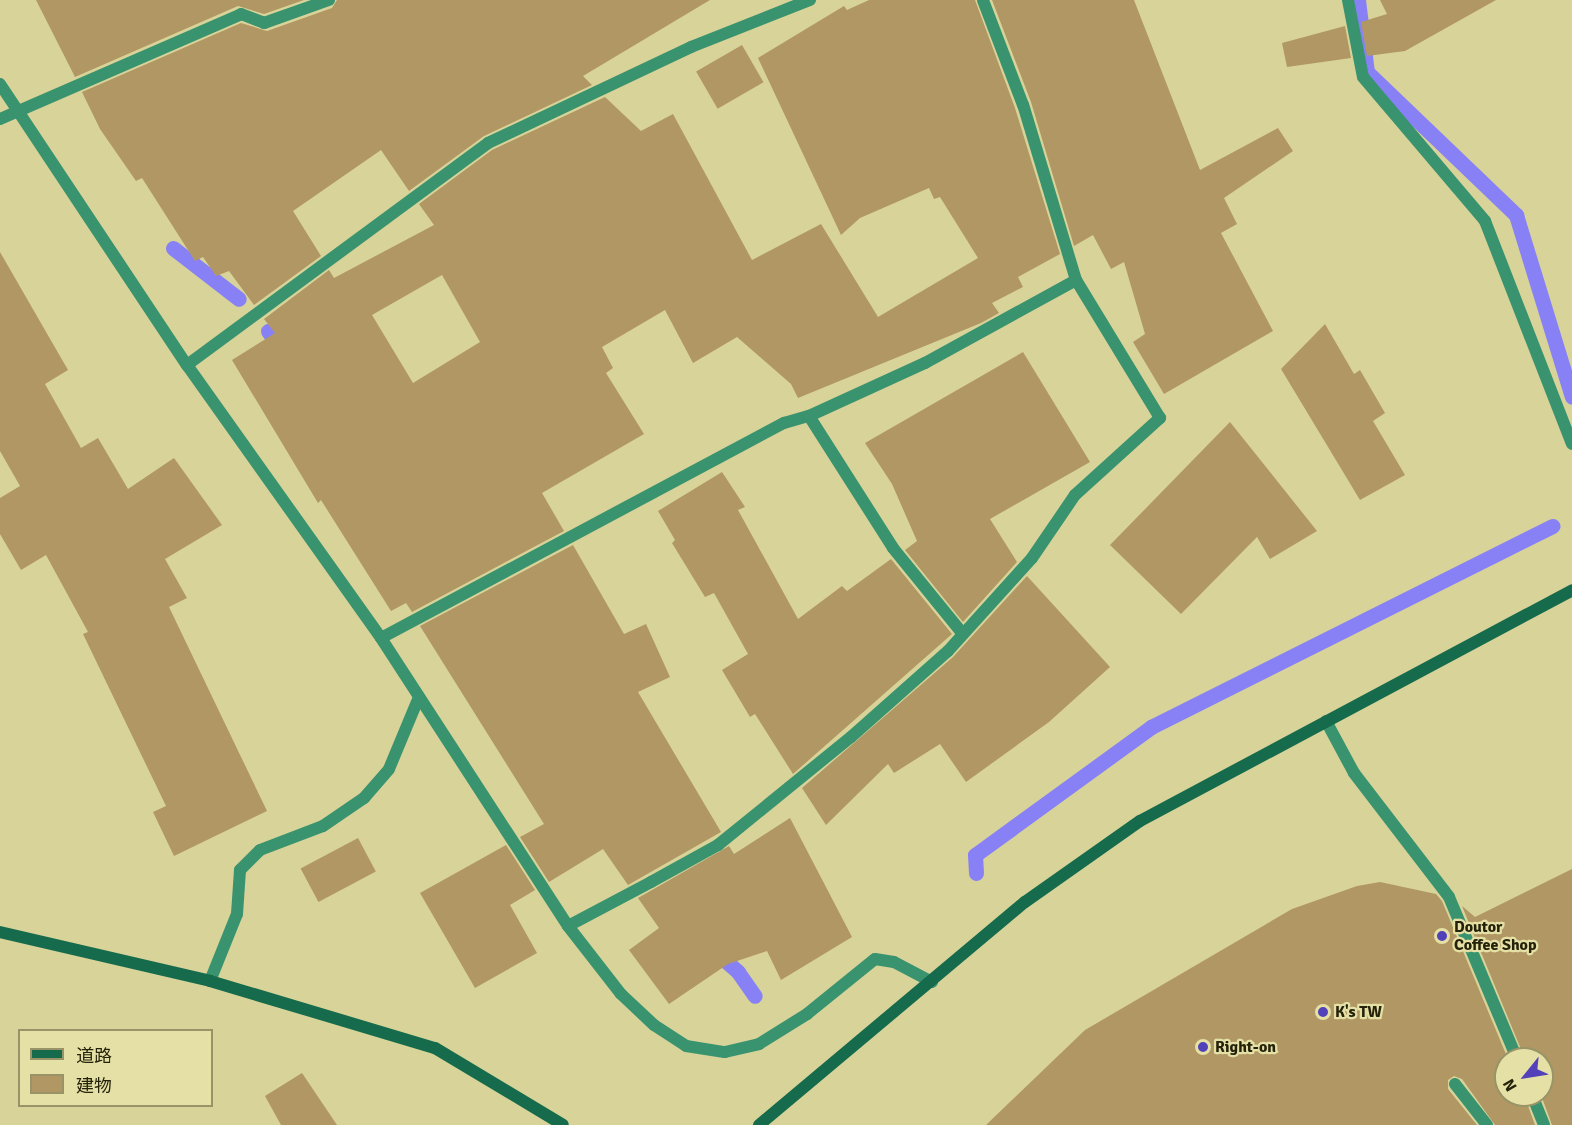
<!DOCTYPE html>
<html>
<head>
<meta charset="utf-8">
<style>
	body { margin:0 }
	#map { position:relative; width:1572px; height:1125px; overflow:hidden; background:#d8d399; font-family:Signika,"Noto Sans JP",sans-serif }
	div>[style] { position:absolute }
	.stream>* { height:15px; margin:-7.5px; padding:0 7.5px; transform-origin:7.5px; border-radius:7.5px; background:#8881f5 }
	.building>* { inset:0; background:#b19763; transform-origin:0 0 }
	.lane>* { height:12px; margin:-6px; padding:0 6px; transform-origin:6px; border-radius:6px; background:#3a936f }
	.street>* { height:12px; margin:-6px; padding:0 6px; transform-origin:6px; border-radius:6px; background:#3a936f }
	.secondary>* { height:12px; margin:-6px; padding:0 6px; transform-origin:6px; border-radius:6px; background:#156b4c }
	.dots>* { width:16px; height:16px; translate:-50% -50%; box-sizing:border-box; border:3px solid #e5e0a5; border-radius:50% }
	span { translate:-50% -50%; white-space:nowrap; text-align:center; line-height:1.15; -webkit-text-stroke:4.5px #e5e0a5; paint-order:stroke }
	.poi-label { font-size:16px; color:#25220b; font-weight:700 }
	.left { translate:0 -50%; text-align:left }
	.legend { position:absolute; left:18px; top:1029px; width:195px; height:78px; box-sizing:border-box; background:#e5e0a5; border:2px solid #989467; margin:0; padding:8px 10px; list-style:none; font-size:18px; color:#25220b }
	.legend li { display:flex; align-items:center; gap:12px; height:30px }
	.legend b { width:30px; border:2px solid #989467 }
	.north { position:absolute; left:1494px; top:1047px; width:60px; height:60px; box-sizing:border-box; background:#e5e0a5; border:2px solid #989467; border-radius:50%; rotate:240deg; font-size:16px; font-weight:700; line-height:24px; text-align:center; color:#25220b }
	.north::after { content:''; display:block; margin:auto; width:21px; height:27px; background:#5241b8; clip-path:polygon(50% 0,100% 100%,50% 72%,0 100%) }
</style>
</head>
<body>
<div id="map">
	<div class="stream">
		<div style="left:1358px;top:0;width:73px;rotate:82.9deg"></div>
		<div style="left:1367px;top:72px;width:207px;rotate:43.8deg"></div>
		<div style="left:1516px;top:215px;width:190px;rotate:72.9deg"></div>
		<div style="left:173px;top:248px;width:83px;rotate:37.7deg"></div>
		<div style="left:268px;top:331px;width:26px;rotate:54deg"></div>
		<div style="left:976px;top:873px;width:18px;rotate:-93deg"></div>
		<div style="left:975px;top:855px;width:218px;rotate:-36deg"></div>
		<div style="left:1151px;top:727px;width:449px;rotate:-26.6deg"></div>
		<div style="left:713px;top:950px;width:33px;rotate:41deg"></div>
		<div style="left:738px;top:972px;width:29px;rotate:55deg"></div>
	</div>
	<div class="building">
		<div style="clip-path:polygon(36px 0,304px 0,264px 14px,238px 6px,75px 77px)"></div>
		<div style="clip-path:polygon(337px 0,710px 0,583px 76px,592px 85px,484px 136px,409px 191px,381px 150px,293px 211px,321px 256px,254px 305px,229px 271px,216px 276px,203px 257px,195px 261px,142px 178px,136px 181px,100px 129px,82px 92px,241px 23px,267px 31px,332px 8px)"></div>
		<div style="clip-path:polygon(evenodd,869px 0,975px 0,1015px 108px,1060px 254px,1018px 277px,1023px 287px,992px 303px,999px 313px,981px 323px,798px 398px,791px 384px,737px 337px,693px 363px,665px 310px,602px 347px,613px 368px,606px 373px,644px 434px,542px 493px,564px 531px,412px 612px,406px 603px,391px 611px,321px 500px,318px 503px,232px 360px,275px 333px,264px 319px,329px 270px,334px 278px,434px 225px,419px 204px,492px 150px,605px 97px,641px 131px,673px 114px,752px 260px,821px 224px,878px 317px,978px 258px,940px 197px,934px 199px,929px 188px,860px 218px,841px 235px,758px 58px,844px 6px,847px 10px,869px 0,442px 275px,480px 342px,413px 383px,372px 315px,442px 275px)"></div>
		<div style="clip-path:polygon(992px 0,1134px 0,1200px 170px,1278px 128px,1293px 151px,1224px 198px,1237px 224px,1221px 233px,1273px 331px,1164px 394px,1133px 342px,1145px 334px,1124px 262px,1111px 269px,1093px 235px,1074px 246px,1031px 102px)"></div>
		<div style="clip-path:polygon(1380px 0,1496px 0,1405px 51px,1367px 56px,1361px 22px,1387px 14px)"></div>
		<div style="clip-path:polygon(1345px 26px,1351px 58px,1287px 67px,1282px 43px)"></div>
		<div style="left:742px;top:45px;width:43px;height:53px;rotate:60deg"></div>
		<div style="clip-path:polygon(0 252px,68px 370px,45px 384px,81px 448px,98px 438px,128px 489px,174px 458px,222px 525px,165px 559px,187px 598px,169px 607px,267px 811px,174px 856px,153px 812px,166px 806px,83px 634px,88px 632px,46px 555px,21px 570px,0 534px,0 498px,20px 486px,0 451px)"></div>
		<div style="clip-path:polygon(1325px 324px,1354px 374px,1360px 370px,1385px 413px,1373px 421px,1405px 475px,1360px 500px,1281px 369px)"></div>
		<div style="clip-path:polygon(1023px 352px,1090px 462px,990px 519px,1017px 562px,963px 622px,905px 550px,917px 541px,892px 484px,865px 443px)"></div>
		<div style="clip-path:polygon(1230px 422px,1317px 531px,1270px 559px,1257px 537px,1181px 614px,1110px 545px)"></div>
		<div style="clip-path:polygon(722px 472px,745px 507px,738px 510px,798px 619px,842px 586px,847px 591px,891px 559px,952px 634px,793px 774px,755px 714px,750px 717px,722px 670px,748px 654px,714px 593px,705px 597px,672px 543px,675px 540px,658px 511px)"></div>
		<div style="clip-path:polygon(573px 545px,624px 634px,646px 624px,670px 677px,638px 692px,721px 832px,628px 885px,603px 849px,549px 882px,520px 837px,544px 824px,420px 626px)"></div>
		<div style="clip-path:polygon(1027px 576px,1110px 667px,1049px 722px,966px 782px,940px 744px,894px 773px,888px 764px,826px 825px,802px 788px,953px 657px)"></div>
		<div style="clip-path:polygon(790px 818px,852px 937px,781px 980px,767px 951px,728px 964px,669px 1004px,629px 950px,659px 928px,638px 898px,729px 846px,734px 854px)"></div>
		<div style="left:358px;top:838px;width:38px;height:65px;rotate:62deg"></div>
		<div style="clip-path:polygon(506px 845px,535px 890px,510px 905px,537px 953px,475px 988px,420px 893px)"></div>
		<div style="clip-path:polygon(1572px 869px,1572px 1125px,1552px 1125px,1541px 1095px,1542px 1059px,1525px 1059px,1462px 906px,1475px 917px)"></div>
		<div style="clip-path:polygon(1380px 882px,1436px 894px,1442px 901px,1508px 1059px,1506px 1095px,1524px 1095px,1535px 1125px,1495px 1125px,1462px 1079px,1454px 1076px,1448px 1080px,1448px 1089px,1477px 1125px,986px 1125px,1085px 1030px,1292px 909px,1357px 886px)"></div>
		<div style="clip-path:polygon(302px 1073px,337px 1125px,281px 1125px,265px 1096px)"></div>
	</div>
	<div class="lane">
		<div style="left:0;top:119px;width:263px;rotate:-23.5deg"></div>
		<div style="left:241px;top:14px;width:25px;rotate:21deg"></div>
		<div style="left:264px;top:23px;width:69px;rotate:-19.5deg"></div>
		<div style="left:809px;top:416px;width:156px;rotate:57.5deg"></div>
		<div style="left:893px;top:548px;width:111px;rotate:50.9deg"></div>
		<div style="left:381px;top:638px;width:457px;rotate:-28.1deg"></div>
		<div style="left:784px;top:423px;width:26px;rotate:-16deg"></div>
		<div style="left:809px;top:416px;width:128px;rotate:-24.6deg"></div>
		<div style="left:925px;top:363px;width:172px;rotate:-28.8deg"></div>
		<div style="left:1326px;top:721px;width:59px;rotate:61.7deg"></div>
		<div style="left:1354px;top:773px;width:156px;rotate:52.5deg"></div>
		<div style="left:1449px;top:897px;width:176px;rotate:67.2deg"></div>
		<div style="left:651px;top:882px;width:77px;rotate:-28.9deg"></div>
		<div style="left:718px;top:845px;width:171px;rotate:-39.1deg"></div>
		<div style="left:851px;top:737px;width:130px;rotate:-41.6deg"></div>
		<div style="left:948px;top:651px;width:125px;rotate:-47.9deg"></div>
		<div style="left:1032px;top:558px;width:76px;rotate:-55.7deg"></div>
		<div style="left:1075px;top:495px;width:115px;rotate:-42.2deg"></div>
		<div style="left:1160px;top:418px;width:162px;rotate:-121.3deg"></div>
		<div style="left:1076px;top:280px;width:183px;rotate:-106.8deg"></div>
		<div style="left:1023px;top:105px;width:112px;rotate:-110.9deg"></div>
		<div style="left:1455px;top:1084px;width:52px;rotate:52deg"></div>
		<div style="left:1532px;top:1095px;width:32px;rotate:68deg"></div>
	</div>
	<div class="street">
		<div style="left:1348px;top:0;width:78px;rotate:79deg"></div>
		<div style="left:1363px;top:77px;width:189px;rotate:49.7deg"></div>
		<div style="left:1485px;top:221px;width:239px;rotate:68.7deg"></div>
		<div style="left:0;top:84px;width:338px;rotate:56.4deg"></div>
		<div style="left:187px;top:365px;width:335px;rotate:54.6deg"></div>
		<div style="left:381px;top:638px;width:343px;rotate:57deg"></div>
		<div style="left:568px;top:926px;width:86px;rotate:52.1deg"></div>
		<div style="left:621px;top:994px;width:45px;rotate:43.2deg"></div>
		<div style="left:654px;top:1025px;width:38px;rotate:33deg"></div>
		<div style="left:686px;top:1046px;width:39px;rotate:9deg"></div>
		<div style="left:725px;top:1052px;width:35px;rotate:-13deg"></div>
		<div style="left:759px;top:1044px;width:57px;rotate:-32deg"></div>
		<div style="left:807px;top:1014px;width:87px;rotate:-39deg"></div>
		<div style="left:875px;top:959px;width:19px;rotate:9deg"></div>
		<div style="left:894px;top:962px;width:43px;rotate:27.8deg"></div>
		<div style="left:187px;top:365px;width:374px;rotate:-36.4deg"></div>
		<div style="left:488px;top:143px;width:225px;rotate:-25.3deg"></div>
		<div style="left:691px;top:47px;width:128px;rotate:-21.6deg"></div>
		<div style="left:568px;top:926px;width:94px;rotate:-27.9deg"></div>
		<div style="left:210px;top:981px;width:72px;rotate:-68.1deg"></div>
		<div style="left:237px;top:914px;width:44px;rotate:-86.1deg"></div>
		<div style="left:240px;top:870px;width:28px;rotate:-45deg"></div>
		<div style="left:260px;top:850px;width:67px;rotate:-20.9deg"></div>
		<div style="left:323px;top:826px;width:50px;rotate:-34.3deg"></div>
		<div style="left:364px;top:798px;width:38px;rotate:-49deg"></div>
		<div style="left:389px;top:769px;width:78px;rotate:-67.4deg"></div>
	</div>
	<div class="secondary">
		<div style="left:0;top:932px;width:216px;rotate:13.1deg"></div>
		<div style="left:210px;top:981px;width:235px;rotate:16.6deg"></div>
		<div style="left:435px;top:1048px;width:149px;rotate:31deg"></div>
		<div style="left:759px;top:1125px;width:347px;rotate:-40deg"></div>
		<div style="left:1025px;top:902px;width:141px;rotate:-35.2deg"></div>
		<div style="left:1140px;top:821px;width:490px;rotate:-28.1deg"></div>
	</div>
	<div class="dots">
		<div style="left:1442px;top:936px;background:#5241b8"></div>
		<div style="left:1323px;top:1012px;background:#5241b8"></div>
		<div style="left:1203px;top:1047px;background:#5241b8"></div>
	</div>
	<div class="poi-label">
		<span class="left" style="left:1454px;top:936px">Doutor<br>Coffee Shop</span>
		<span class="left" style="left:1335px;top:1012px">K's TW</span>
		<span class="left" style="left:1215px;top:1047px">Right-on</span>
	</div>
	<ul class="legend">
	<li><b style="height:8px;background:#156b4c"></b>道路</li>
	<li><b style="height:16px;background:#b19763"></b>建物</li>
	</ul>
	<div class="north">N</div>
</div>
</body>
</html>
